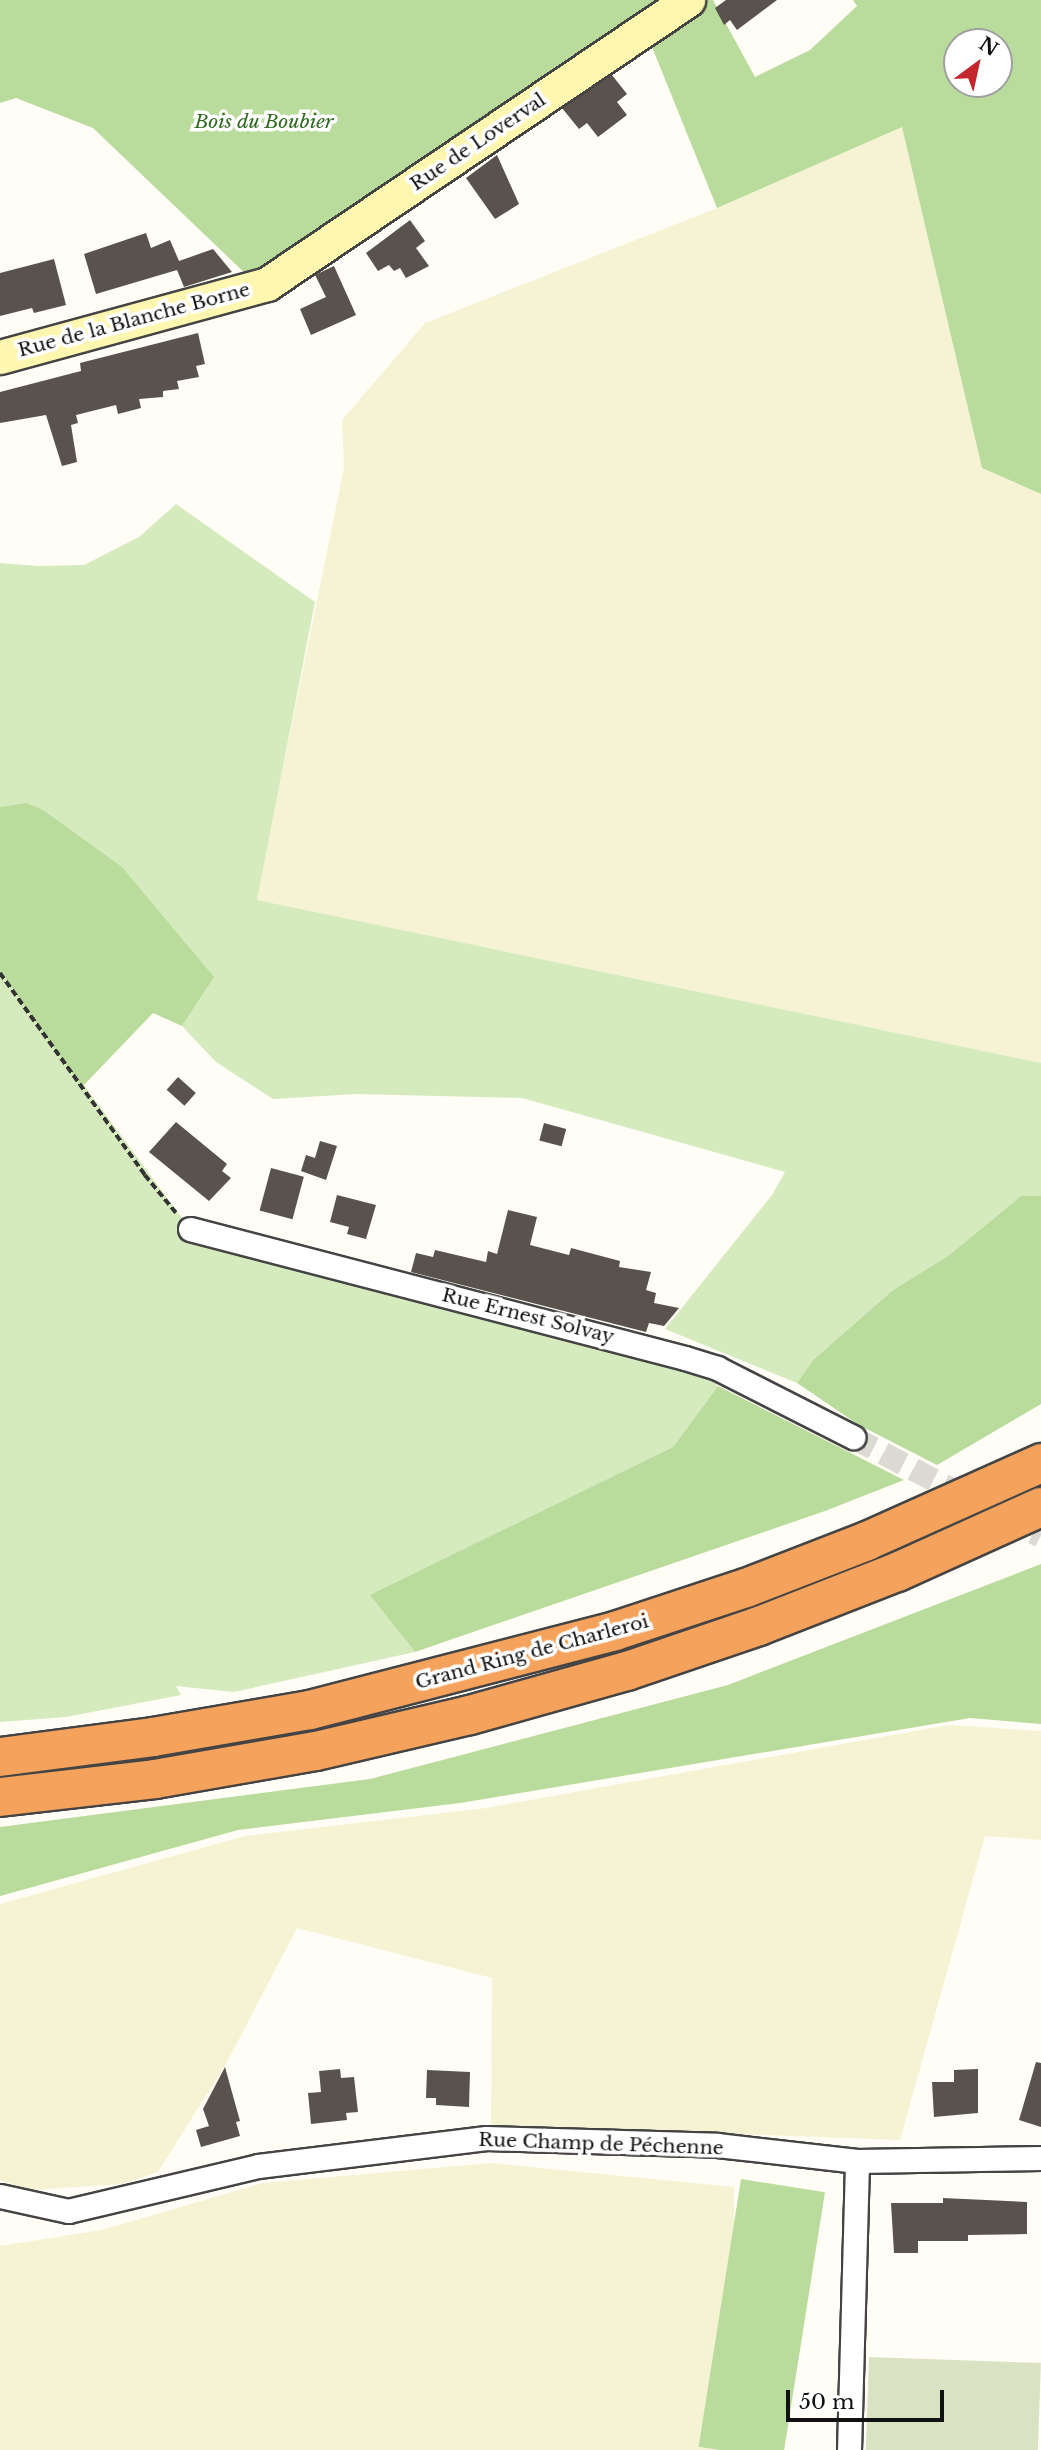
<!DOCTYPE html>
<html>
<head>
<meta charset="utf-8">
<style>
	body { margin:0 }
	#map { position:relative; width:1041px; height:2450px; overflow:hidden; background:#fffdf5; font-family:"Libre Baskerville",serif }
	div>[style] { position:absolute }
	.farmland>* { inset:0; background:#f6f3d4 }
	.green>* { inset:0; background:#d5ebbd }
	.forest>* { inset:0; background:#b9dc9c; transform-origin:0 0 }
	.cemetery>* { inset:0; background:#d9e3c4; transform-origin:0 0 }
	.building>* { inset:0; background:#5a524d; transform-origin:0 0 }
	.street-tunnel>* { height:23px; margin-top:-11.5px; transform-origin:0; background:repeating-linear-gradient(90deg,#dbdad3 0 23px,transparent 0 34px) }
	.path>* { height:3.5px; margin-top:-1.75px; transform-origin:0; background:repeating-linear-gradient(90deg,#333 0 7px,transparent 0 10.5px) }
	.roads { filter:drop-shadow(2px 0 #444) drop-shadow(-2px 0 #444) drop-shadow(0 2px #444) drop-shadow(0 -2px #444) }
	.street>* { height:23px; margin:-11.5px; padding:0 11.5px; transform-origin:11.5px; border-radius:11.5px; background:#fff }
	.secondary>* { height:33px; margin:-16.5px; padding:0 16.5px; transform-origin:16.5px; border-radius:16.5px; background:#fff6b0 }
	.highway>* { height:38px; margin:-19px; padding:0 19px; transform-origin:19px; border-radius:19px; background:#f5a25d }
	span { translate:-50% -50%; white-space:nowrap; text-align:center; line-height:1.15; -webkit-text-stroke:7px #fff; paint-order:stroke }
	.park-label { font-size:19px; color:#2f6b1f; font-style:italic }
	.street-label { font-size:19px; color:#111 }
	.north { position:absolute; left:943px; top:28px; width:70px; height:70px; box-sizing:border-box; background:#fff; border:2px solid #a0a0a0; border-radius:50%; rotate:33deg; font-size:19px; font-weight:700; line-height:28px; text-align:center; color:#111 }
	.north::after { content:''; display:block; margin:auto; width:24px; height:32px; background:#c4262e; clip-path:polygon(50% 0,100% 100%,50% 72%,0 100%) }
	.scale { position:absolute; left:786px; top:2390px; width:158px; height:32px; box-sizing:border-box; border:4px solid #111; border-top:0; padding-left:9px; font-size:21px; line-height:24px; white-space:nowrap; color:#111; -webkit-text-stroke:5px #fff; paint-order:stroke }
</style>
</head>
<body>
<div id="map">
	<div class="farmland">
		<div style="clip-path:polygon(902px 126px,982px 468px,1041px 494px,1041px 1063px,256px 900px,344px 468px,342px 420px,425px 323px,717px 208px)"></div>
		<div style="clip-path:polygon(948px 1725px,1041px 1731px,1041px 1840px,985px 1836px,900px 2140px,491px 2125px,492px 1978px,297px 1928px,226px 2064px,158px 2172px,122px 2184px,30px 2190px,0 2180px,0 1904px,245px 1836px,486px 1808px)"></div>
		<div style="clip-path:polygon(491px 2163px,734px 2187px,734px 2450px,0 2450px,0 2246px,102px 2230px,263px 2183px)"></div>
	</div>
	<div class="green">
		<div style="clip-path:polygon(176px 504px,315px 602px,257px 900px,1041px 1063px,1041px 1196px,1021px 1196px,948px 1256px,893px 1290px,813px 1360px,797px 1383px,665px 1329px,772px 1195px,785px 1172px,522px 1098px,356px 1094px,273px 1099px,216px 1062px,182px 1026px,213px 977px,26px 803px,0 807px,0 563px,39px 566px,84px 565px,139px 537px)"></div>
		<div style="clip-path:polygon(0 971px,190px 1229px,183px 1238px,443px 1303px,685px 1358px,718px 1386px,673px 1447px,371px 1595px,415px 1652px,234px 1692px,176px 1686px,181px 1695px,66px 1717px,0 1722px)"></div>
	</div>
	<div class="forest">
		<div style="clip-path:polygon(0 0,666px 0,249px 277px,93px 128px,16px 98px,0 103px)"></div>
		<div style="clip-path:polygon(evenodd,703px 0,713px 0,755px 77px,810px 50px,857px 6px,853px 0,1041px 0,1041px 494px,982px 468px,902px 127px,717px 208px,650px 42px,703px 0,957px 42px,999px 42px,999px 84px,957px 84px,957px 42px)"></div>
		<div style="clip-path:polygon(26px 803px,43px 810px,122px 867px,214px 977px,182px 1026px,153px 1013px,82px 1087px,0 971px,0 807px)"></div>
		<div style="clip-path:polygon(1021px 1196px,1041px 1196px,1041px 1404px,937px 1465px,859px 1425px,797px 1383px,813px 1360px,893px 1290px,948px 1256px)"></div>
		<div style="clip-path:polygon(718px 1386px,904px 1480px,825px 1511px,415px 1652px,370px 1595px,673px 1447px)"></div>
		<div style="clip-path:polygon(1041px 1564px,1041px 1724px,970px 1718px,460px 1803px,238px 1830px,0 1896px,0 1827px,370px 1779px,728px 1685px)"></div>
		<div style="left:741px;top:2179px;width:85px;height:271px;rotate:9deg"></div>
	</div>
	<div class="cemetery">
		<div style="left:869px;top:2357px;width:172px;height:93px;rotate:2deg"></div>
	</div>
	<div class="building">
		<div style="clip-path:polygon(726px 0,777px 0,737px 30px,730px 20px,724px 25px,715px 8px)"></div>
		<div style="clip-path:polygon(612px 75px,627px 94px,617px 102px,627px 115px,598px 137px,587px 123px,579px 129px,562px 108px)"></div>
		<div style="clip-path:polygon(497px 155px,519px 204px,495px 219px,466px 178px)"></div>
		<div style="clip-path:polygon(410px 220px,425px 241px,416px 248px,429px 266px,406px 278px,400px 268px,394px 271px,389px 265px,378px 271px,366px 253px)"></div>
		<div style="clip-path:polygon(146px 233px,151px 248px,170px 240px,179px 261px,213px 249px,232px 272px,184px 287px,177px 270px,96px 294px,84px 254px)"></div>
		<div style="clip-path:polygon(54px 259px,66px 305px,34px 313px,32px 308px,0 316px,0 273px)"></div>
		<div style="clip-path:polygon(334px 266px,356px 315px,311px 335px,300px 309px,326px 297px,315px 275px)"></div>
		<div style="clip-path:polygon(198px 333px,205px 364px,196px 366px,199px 377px,177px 381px,179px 389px,163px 391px,163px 397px,139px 399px,141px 408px,118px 414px,116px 405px,76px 415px,78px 423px,71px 425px,77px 462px,62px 466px,46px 415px,0 423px,0 392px,81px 371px,80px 363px)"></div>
		<div style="left:178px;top:1077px;width:24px;height:17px;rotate:42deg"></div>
		<div style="clip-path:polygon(176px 1122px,227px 1164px,222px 1171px,231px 1178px,209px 1201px,149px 1152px)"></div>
		<div style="left:544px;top:1123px;width:23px;height:18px;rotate:15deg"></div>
		<div style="clip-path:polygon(320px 1141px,337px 1146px,326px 1180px,301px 1171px,306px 1155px,315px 1158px)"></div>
		<div style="left:271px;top:1168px;width:34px;height:44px;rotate:15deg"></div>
		<div style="clip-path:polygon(337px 1195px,376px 1205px,366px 1239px,347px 1234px,349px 1227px,330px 1222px)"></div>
		<div style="clip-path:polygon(508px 1210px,537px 1217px,530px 1245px,569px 1255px,571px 1248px,620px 1261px,619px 1267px,651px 1272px,646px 1290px,656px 1293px,654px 1303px,679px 1308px,664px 1326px,649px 1323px,646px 1332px,411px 1272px,416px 1253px,433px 1257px,435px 1250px,486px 1262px,488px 1251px,497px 1254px)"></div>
		<div style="clip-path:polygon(1036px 2062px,1041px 2063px,1041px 2127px,1019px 2120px)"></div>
		<div style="clip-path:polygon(225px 2067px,240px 2121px,236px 2122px,240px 2136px,201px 2147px,196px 2130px,209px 2126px,203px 2109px)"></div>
		<div style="clip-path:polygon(340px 2069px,341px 2078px,354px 2077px,358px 2112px,346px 2113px,347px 2120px,311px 2124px,308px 2093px,321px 2092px,319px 2071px)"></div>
		<div style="clip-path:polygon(978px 2069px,978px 2113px,934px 2117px,932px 2082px,954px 2082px,954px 2070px)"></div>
		<div style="clip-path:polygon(427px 2070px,470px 2072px,469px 2107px,436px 2105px,436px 2098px,426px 2098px)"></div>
		<div style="clip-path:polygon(943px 2198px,1027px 2202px,1027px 2234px,968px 2235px,968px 2241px,918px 2241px,918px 2253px,894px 2253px,891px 2203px,943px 2203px)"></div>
	</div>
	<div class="street-tunnel">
		<div style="left:853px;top:1437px;width:212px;rotate:27.8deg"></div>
	</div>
	<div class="path">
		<div style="left:0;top:973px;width:249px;rotate:54.3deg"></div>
		<div style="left:145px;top:1175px;width:50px;rotate:50.6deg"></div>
	</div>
	<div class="roads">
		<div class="street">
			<div style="left:190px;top:1229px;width:512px;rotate:14.61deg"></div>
			<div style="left:685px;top:1358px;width:34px;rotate:17deg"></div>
			<div style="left:717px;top:1368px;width:153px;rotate:26.9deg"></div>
			<div style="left:0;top:2196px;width:70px;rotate:12.4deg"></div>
			<div style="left:68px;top:2211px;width:195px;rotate:-13.3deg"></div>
			<div style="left:258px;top:2166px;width:230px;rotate:-7deg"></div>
			<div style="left:486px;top:2138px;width:231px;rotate:1.7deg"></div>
			<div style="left:717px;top:2145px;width:141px;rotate:6.5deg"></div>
			<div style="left:857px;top:2161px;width:184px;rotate:-0.9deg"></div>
			<div style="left:849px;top:2450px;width:289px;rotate:-88.4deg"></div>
		</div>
		<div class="secondary">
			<div style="left:0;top:357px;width:277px;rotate:-15.3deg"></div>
			<div style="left:267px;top:284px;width:508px;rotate:-34deg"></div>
		</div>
		<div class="highway">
			<div style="left:0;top:1757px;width:154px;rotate:-7.4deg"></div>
			<div style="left:153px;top:1737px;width:159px;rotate:-9.8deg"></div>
			<div style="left:310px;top:1710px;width:315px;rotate:-14.5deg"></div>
			<div style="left:615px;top:1631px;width:138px;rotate:-18.2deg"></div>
			<div style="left:746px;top:1588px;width:130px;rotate:-21.2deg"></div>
			<div style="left:867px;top:1541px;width:191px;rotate:-24.1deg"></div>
			<div style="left:0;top:1797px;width:156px;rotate:-6.6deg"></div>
			<div style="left:155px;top:1779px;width:163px;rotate:-9.9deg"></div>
			<div style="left:316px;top:1751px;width:158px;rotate:-13.2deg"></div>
			<div style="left:470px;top:1715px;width:163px;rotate:-15.7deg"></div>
			<div style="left:627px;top:1671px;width:139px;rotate:-18.8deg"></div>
			<div style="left:759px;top:1626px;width:148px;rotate:-21.4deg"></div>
			<div style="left:897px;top:1572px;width:158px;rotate:-24.3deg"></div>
		</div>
	</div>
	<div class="park-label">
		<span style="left:264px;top:122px">Bois du Boubier</span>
	</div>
	<div class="street-label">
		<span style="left:478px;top:142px;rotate:-34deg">Rue de Loverval</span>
		<span style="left:134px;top:320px;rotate:-15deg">Rue de la Blanche Borne</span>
		<span style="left:528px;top:1316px;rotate:14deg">Rue Ernest Solvay</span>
		<span style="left:532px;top:1652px;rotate:-15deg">Grand Ring de Charleroi</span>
		<span style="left:601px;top:2144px;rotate:2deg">Rue Champ de Péchenne</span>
	</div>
	<div class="north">N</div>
	<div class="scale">50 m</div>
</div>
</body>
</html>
